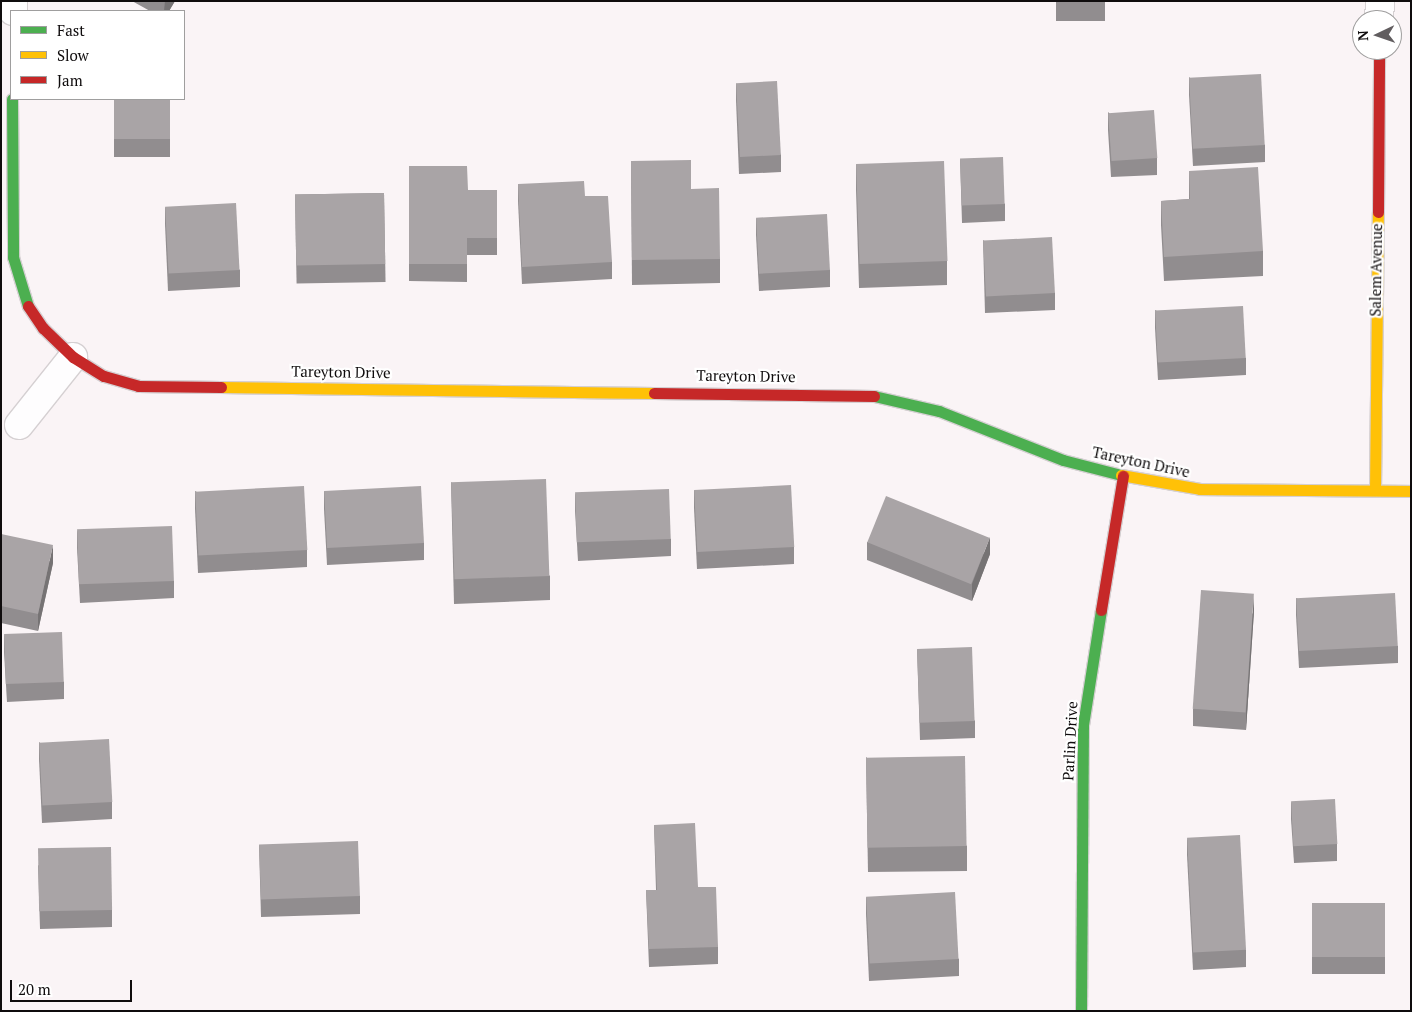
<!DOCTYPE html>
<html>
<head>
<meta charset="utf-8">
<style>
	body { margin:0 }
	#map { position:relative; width:1412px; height:1012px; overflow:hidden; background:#faf4f6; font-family:"PT Serif",serif }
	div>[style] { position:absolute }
	.roads { filter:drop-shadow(1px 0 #d5d0d2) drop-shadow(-1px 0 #d5d0d2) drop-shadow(0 1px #d5d0d2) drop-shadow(0 -1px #d5d0d2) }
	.street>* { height:28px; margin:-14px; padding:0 14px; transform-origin:14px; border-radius:14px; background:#fefdfe }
	.fast>* { height:11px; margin:-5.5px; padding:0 5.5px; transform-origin:5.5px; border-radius:5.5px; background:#4caf50 }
	.slow>* { height:11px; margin:-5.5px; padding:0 5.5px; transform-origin:5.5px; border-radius:5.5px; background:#ffc107 }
	.jam>* { height:11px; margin:-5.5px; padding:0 5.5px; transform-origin:5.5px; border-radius:5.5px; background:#c62828 }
	.wall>* { inset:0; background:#918d8f; transform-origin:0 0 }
	.shaded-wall>* { inset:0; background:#767374 }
	.building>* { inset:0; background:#a9a4a6; transform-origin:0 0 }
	span { translate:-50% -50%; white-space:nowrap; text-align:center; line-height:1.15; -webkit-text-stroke:4.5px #fff; paint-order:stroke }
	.street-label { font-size:15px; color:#0f0c0d }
	.frame { position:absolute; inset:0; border:2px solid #0f0c0d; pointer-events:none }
	.legend { position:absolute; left:10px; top:10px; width:175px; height:90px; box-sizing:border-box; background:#fff; border:1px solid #9f9e9e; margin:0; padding:6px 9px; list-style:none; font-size:15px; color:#0f0c0d }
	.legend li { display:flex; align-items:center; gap:10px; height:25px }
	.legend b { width:25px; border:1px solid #9f9e9e }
	.north { position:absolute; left:1352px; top:10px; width:50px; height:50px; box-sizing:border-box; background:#fff; border:1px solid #9f9e9e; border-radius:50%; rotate:267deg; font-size:14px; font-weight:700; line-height:20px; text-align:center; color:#0f0c0d }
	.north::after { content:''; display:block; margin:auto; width:18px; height:22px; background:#615d5f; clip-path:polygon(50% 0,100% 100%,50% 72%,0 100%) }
	.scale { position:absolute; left:10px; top:980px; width:122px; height:22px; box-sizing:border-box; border:2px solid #0f0c0d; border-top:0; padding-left:6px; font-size:15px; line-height:18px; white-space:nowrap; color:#0f0c0d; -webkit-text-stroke:4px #fff; paint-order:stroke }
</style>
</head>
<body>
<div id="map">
	<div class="roads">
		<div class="street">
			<div style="left:13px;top:11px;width:10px;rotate:-90deg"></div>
			<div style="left:1379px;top:20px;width:19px;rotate:-87deg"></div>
			<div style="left:19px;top:425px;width:87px;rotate:-51.5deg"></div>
		</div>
		<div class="fast">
			<div style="left:12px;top:99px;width:158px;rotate:89.6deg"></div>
			<div style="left:13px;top:257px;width:51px;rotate:73deg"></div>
			<div style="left:874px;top:396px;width:67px;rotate:13deg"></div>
			<div style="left:939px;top:411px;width:133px;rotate:21.6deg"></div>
			<div style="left:1063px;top:460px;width:60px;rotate:14.5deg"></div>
			<div style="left:1081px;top:1011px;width:286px;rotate:-89.6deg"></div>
			<div style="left:1083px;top:725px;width:116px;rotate:-81.1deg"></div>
		</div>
		<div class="slow">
			<div style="left:221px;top:387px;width:433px;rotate:0.8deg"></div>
			<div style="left:1121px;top:475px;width:80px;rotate:10deg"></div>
			<div style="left:1200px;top:489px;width:211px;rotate:0.5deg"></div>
			<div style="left:1375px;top:490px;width:278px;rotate:-89.4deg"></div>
		</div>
		<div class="jam">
			<div style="left:1378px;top:212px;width:162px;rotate:-89.6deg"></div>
			<div style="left:28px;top:306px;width:27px;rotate:56deg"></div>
			<div style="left:43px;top:328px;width:42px;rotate:44deg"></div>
			<div style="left:73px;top:357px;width:36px;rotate:32deg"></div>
			<div style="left:104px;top:376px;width:35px;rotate:16deg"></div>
			<div style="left:138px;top:386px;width:83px;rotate:0.7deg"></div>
			<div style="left:654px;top:393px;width:220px;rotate:0.8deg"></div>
			<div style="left:1101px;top:610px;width:136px;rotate:-80.7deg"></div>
		</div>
	</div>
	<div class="wall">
		<div style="clip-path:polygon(132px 1px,175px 1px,169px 11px,150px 11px)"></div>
		<div style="left:1056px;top:1px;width:49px;height:20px"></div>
		<div style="clip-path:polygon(1189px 77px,1265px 145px,1265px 162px,1193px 166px,1189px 95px)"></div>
		<div style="clip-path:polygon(736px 83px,781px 155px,781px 172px,739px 174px,736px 100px)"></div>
		<div style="left:114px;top:99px;width:56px;height:58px"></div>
		<div style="clip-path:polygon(1108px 112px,1157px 158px,1157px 175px,1111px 177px,1108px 130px)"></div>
		<div style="clip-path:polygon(960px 159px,1005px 204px,1005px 221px,962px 223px)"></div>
		<div style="clip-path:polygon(631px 161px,691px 189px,720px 259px,720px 283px,632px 285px)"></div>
		<div style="clip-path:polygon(856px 164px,947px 261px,947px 285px,859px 288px,856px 189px)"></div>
		<div style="clip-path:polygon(409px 166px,468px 190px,497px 190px,497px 255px,467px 255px,467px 282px,409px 281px)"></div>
		<div style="clip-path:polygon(1189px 171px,1263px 251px,1263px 276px,1164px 281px,1161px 225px,1161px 201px,1189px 199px)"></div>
		<div style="clip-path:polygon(518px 184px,585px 196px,612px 262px,612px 279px,522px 284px,518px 201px)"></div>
		<div style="left:384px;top:193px;width:89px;height:89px;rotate:89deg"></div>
		<div style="clip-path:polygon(165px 207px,240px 270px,240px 287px,168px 291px,165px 224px)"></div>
		<div style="clip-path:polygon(756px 218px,830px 270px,830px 287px,759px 291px,756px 235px)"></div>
		<div style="clip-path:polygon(983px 240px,1055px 293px,1055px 310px,985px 313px)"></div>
		<div style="clip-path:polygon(1155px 310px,1246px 358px,1246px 375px,1158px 380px,1155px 328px)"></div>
		<div style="clip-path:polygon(451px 482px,550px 576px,550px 600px,454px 604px)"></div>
		<div style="clip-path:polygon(694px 490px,794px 547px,794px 564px,697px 569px,694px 508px)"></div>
		<div style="clip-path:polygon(195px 491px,307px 550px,307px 567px,198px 573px,195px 509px)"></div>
		<div style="clip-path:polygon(324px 491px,424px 543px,424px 560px,327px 565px,324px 509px)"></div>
		<div style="clip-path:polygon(575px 494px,671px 539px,671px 556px,578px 561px,575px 511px)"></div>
		<div style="clip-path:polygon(77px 531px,174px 581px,174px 598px,80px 603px,77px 548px)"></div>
		<div style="clip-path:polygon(1px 534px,53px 563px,38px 631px,1px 623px)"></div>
		<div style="clip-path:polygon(867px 542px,990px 554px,972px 601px,867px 560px)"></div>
		<div style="clip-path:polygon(1296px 598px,1398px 646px,1398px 663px,1299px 668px,1296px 615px)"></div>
		<div style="clip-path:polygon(1254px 611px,1246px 730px,1193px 726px,1193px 709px)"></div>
		<div style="clip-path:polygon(4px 635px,64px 682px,64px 699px,7px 702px,4px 652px)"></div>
		<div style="clip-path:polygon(917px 649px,975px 721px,975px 738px,920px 740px)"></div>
		<div style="clip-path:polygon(39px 742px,112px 802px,112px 819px,42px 823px,39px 759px)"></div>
		<div style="clip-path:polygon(866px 757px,967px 846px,967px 871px,868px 872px)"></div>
		<div style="clip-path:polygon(1291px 802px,1337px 844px,1337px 861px,1294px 863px,1291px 819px)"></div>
		<div style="clip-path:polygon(654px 825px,698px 887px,718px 947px,718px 964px,649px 967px,646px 890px,656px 890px)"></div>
		<div style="clip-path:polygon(1187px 838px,1246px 950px,1246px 967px,1193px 970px,1187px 855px)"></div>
		<div style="clip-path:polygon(259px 845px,360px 896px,360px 914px,261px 917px)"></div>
		<div style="clip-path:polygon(38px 865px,112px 910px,112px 927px,40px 929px)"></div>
		<div style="clip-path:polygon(866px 897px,959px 959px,959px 976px,869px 981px,866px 914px)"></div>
		<div style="left:1312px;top:903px;width:73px;height:71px"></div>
	</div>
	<div class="shaded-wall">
		<div style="clip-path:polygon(165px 1px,175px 1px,169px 11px,164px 11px)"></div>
		<div style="clip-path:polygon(990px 537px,990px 554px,972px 601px,972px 584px)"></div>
		<div style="clip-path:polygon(53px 545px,53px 563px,38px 631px,38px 614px)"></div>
		<div style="clip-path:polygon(1254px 594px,1254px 611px,1246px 730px,1246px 712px)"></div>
	</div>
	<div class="building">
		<div style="left:1261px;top:74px;width:71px;height:72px;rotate:87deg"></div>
		<div style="left:777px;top:81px;width:74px;height:41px;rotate:87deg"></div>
		<div style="left:114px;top:99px;width:56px;height:40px"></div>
		<div style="left:1154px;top:110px;width:48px;height:46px;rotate:86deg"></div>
		<div style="left:1003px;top:157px;width:47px;height:43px;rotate:88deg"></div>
		<div style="clip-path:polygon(691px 160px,691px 189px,719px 188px,720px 259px,632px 260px,631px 161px)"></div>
		<div style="left:944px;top:161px;width:100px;height:88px;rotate:88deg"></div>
		<div style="clip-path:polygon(409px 166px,467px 166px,468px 190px,497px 190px,497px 238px,467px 238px,467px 264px,409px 264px)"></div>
		<div style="clip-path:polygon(1258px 167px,1263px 251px,1164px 257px,1161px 201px,1190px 199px,1189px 171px)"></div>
		<div style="clip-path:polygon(584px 181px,585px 196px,608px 196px,612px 262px,522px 267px,518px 184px)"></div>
		<div style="left:384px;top:193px;width:71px;height:89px;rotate:89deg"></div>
		<div style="left:236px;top:203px;width:67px;height:71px;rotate:87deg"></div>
		<div style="left:827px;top:214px;width:56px;height:71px;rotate:87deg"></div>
		<div style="left:1052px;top:237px;width:56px;height:69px;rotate:87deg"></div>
		<div style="left:1243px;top:306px;width:52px;height:88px;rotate:87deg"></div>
		<div style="left:546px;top:479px;width:97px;height:95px;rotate:88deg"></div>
		<div style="left:791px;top:485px;width:62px;height:97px;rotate:87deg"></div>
		<div style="left:304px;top:486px;width:64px;height:109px;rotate:87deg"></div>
		<div style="left:421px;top:486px;width:57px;height:97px;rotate:87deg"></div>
		<div style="left:669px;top:489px;width:50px;height:94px;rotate:88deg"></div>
		<div style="left:886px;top:496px;width:112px;height:50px;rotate:22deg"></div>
		<div style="left:172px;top:526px;width:55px;height:95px;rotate:88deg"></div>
		<div style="clip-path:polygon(1px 534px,53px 545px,38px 614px,1px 606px)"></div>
		<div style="left:1201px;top:590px;width:53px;height:119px;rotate:4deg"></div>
		<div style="left:1395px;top:593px;width:53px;height:99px;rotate:87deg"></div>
		<div style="left:62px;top:632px;width:50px;height:58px;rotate:88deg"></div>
		<div style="left:972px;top:647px;width:74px;height:55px;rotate:88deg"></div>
		<div style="left:109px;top:739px;width:63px;height:70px;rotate:87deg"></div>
		<div style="left:965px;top:756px;width:90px;height:99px;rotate:89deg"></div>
		<div style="left:1335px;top:799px;width:45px;height:44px;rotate:87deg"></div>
		<div style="clip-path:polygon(695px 823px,698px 887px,716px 887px,718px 947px,649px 949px,646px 890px,657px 890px,654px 825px)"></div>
		<div style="left:1240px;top:835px;width:115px;height:53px;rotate:87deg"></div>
		<div style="left:358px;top:841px;width:55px;height:99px;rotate:88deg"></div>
		<div style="left:111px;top:847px;width:63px;height:73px;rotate:89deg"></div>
		<div style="left:955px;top:892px;width:67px;height:89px;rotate:87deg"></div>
		<div style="left:1312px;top:903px;width:73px;height:54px"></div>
	</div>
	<div class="street-label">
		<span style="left:1376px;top:270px;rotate:-89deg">Salem Avenue</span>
		<span style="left:341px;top:372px;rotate:1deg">Tareyton Drive</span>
		<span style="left:746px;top:376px;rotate:1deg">Tareyton Drive</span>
		<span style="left:1141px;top:462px;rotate:12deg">Tareyton Drive</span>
		<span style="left:1070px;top:741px;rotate:-87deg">Parlin Drive</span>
	</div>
	<div class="frame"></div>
	<ul class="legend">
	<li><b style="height:6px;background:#4caf50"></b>Fast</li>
	<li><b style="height:6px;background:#ffc107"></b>Slow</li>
	<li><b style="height:6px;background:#c62828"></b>Jam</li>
	</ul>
	<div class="north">N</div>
	<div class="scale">20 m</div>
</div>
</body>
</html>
